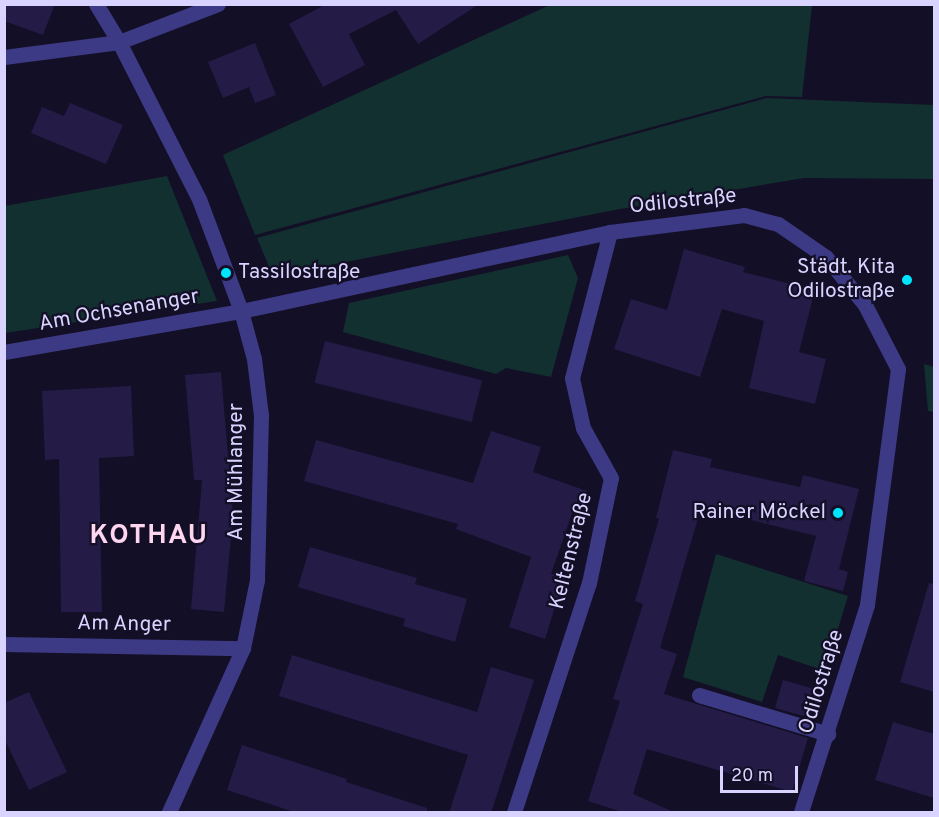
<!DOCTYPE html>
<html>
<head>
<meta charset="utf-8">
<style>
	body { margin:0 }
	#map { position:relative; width:939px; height:817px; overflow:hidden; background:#130f26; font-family:Overpass,sans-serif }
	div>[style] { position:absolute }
	.green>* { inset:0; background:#12302f }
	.building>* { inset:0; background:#241b47; transform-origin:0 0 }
	.minor>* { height:15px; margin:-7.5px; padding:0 7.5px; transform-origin:7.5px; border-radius:7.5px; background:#3d3a85 }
	.dots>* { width:16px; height:16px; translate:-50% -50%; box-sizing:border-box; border:3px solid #130f26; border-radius:50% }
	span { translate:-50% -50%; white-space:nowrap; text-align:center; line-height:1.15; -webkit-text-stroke:4.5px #130f26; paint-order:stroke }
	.street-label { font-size:21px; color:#d9d4ff }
	.poi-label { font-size:21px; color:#d9d4ff }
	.right { translate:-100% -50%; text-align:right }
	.left { translate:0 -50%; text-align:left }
	.district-label { font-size:27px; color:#ffd6f0; font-weight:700; letter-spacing:1.5px }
	.frame { position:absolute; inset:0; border:6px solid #d9d4ff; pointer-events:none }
	.scale { position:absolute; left:720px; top:766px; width:78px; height:27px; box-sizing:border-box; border:3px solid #d9d4ff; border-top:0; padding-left:8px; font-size:18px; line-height:21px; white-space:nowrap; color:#d9d4ff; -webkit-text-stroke:4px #130f26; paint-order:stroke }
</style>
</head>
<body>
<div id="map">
	<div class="green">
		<div style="clip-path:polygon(552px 4px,812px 5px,802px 97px,766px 96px,255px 235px,223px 155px)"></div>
		<div style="clip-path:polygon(767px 98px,934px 105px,934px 179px,804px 178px,620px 209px,273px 276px,257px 238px)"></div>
		<div style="clip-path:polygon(167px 176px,217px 301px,5px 333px,5px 206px)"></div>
		<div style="clip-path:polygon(568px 255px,578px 278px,551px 377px,506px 368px,496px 374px,343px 332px,349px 303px)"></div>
		<div style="clip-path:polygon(924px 364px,934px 367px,934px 412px,928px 411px)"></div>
		<div style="clip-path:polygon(716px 554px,848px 596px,825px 671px,778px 655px,762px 702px,683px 677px)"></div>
	</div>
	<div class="building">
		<div style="clip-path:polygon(4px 4px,55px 4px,43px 35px,4px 21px)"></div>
		<div style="clip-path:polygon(326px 4px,479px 4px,418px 44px,396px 10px,349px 34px,365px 65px,323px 87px,289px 24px)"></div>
		<div style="clip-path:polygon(255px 43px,276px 95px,255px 103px,249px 87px,223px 98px,208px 62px)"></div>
		<div style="clip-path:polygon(70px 103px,123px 125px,106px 164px,31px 133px,42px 107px,64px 116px)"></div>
		<div style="clip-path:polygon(684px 249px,745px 267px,743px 272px,815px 290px,799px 352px,826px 359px,815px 404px,749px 388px,764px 321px,722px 309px,700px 377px,614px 349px,631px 299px,667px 310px)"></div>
		<div style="left:325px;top:341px;width:162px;height:43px;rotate:14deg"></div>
		<div style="clip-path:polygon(221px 372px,233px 515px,224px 612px,191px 609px,202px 480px,194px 480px,185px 375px)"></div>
		<div style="clip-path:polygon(131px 386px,134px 456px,99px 458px,102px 612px,61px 612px,59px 459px,45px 460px,42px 391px)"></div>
		<div style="clip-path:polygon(491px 431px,541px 447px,533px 472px,587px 491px,580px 510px,574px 508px,551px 574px,564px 578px,545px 639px,509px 627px,531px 557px,456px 529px,458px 524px,304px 481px,316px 440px,473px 483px)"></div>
		<div style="clip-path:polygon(673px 450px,712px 459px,710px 467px,800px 487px,803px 475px,859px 489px,839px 569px,848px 572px,843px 591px,804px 581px,816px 536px,701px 508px,660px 648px,677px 654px,664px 694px,808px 738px,792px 792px,647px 749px,633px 794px,676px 813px,625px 813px,588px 801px,620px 701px,613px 699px,643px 604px,635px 601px,659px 519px,656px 518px)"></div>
		<div style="clip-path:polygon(310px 547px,417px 578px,415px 584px,467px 599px,455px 642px,403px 626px,405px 619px,298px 587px)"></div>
		<div style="clip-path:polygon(929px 583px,934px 584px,934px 692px,900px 682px)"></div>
		<div style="clip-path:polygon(292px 655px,477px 712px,491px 667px,534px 680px,491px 813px,449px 813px,468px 755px,279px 696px)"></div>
		<div style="left:783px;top:680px;width:36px;height:29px;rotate:16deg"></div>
		<div style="clip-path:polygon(29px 692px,67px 772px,29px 790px,4px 738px,4px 703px)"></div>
		<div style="clip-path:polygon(893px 722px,934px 734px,934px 798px,875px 780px)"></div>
		<div style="clip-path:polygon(242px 745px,347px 779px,346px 782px,427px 808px,427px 813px,297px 813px,227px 790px)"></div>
	</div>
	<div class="minor">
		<div style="left:96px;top:4px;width:44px;rotate:58.8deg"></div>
		<div style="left:119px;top:42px;width:176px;rotate:63deg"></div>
		<div style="left:199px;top:199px;width:120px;rotate:69.4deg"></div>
		<div style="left:241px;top:311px;width:50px;rotate:74.8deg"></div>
		<div style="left:254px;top:359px;width:56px;rotate:82.9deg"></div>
		<div style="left:261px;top:415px;width:165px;rotate:91.4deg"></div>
		<div style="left:257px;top:580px;width:69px;rotate:101.6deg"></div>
		<div style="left:243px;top:648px;width:180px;rotate:114.3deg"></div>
		<div style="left:4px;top:57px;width:116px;rotate:-7.4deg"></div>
		<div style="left:119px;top:42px;width:106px;rotate:-21deg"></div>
		<div style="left:4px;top:352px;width:241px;rotate:-9.8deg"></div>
		<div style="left:241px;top:311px;width:377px;rotate:-12.1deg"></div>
		<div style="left:610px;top:232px;width:135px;rotate:-7.2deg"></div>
		<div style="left:744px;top:215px;width:35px;rotate:15deg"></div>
		<div style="left:778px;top:224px;width:58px;rotate:34.5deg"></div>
		<div style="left:826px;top:257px;width:62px;rotate:50.9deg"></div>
		<div style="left:865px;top:305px;width:72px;rotate:62.7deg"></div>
		<div style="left:898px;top:369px;width:238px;rotate:97.5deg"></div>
		<div style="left:867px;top:605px;width:217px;rotate:107.7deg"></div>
		<div style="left:4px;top:644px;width:239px;rotate:1deg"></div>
		<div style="left:699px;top:695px;width:135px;rotate:16.8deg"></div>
		<div style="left:514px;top:812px;width:241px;rotate:-71.9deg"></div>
		<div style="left:589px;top:583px;width:107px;rotate:-78.2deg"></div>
		<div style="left:611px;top:478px;width:57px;rotate:-119.2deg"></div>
		<div style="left:583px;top:428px;width:51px;rotate:-102.4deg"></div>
		<div style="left:572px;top:378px;width:151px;rotate:-75.4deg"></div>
	</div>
	<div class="dots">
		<div style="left:226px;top:273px;background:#00e5ff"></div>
		<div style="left:907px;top:280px;background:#00e5ff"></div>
		<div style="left:838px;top:513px;background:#00e5ff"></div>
	</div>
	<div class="street-label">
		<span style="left:683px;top:202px;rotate:-6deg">Odilostraße</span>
		<span style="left:119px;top:311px;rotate:-10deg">Am Ochsenanger</span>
		<span style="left:237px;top:472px;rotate:-90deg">Am Mühlanger</span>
		<span style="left:572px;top:551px;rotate:-76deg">Keltenstraße</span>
		<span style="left:124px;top:625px;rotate:1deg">Am Anger</span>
		<span style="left:822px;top:682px;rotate:-73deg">Odilostraße</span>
	</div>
	<div class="poi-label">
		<span class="right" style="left:895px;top:280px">Städt. Kita<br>Odilostraße</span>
		<span class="left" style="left:238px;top:273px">Tassilostraße</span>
		<span class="right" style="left:826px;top:513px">Rainer Möckel</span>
	</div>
	<div class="district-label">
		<span style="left:149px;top:537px">KOTHAU</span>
	</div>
	<div class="frame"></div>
	<div class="scale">20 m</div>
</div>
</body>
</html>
